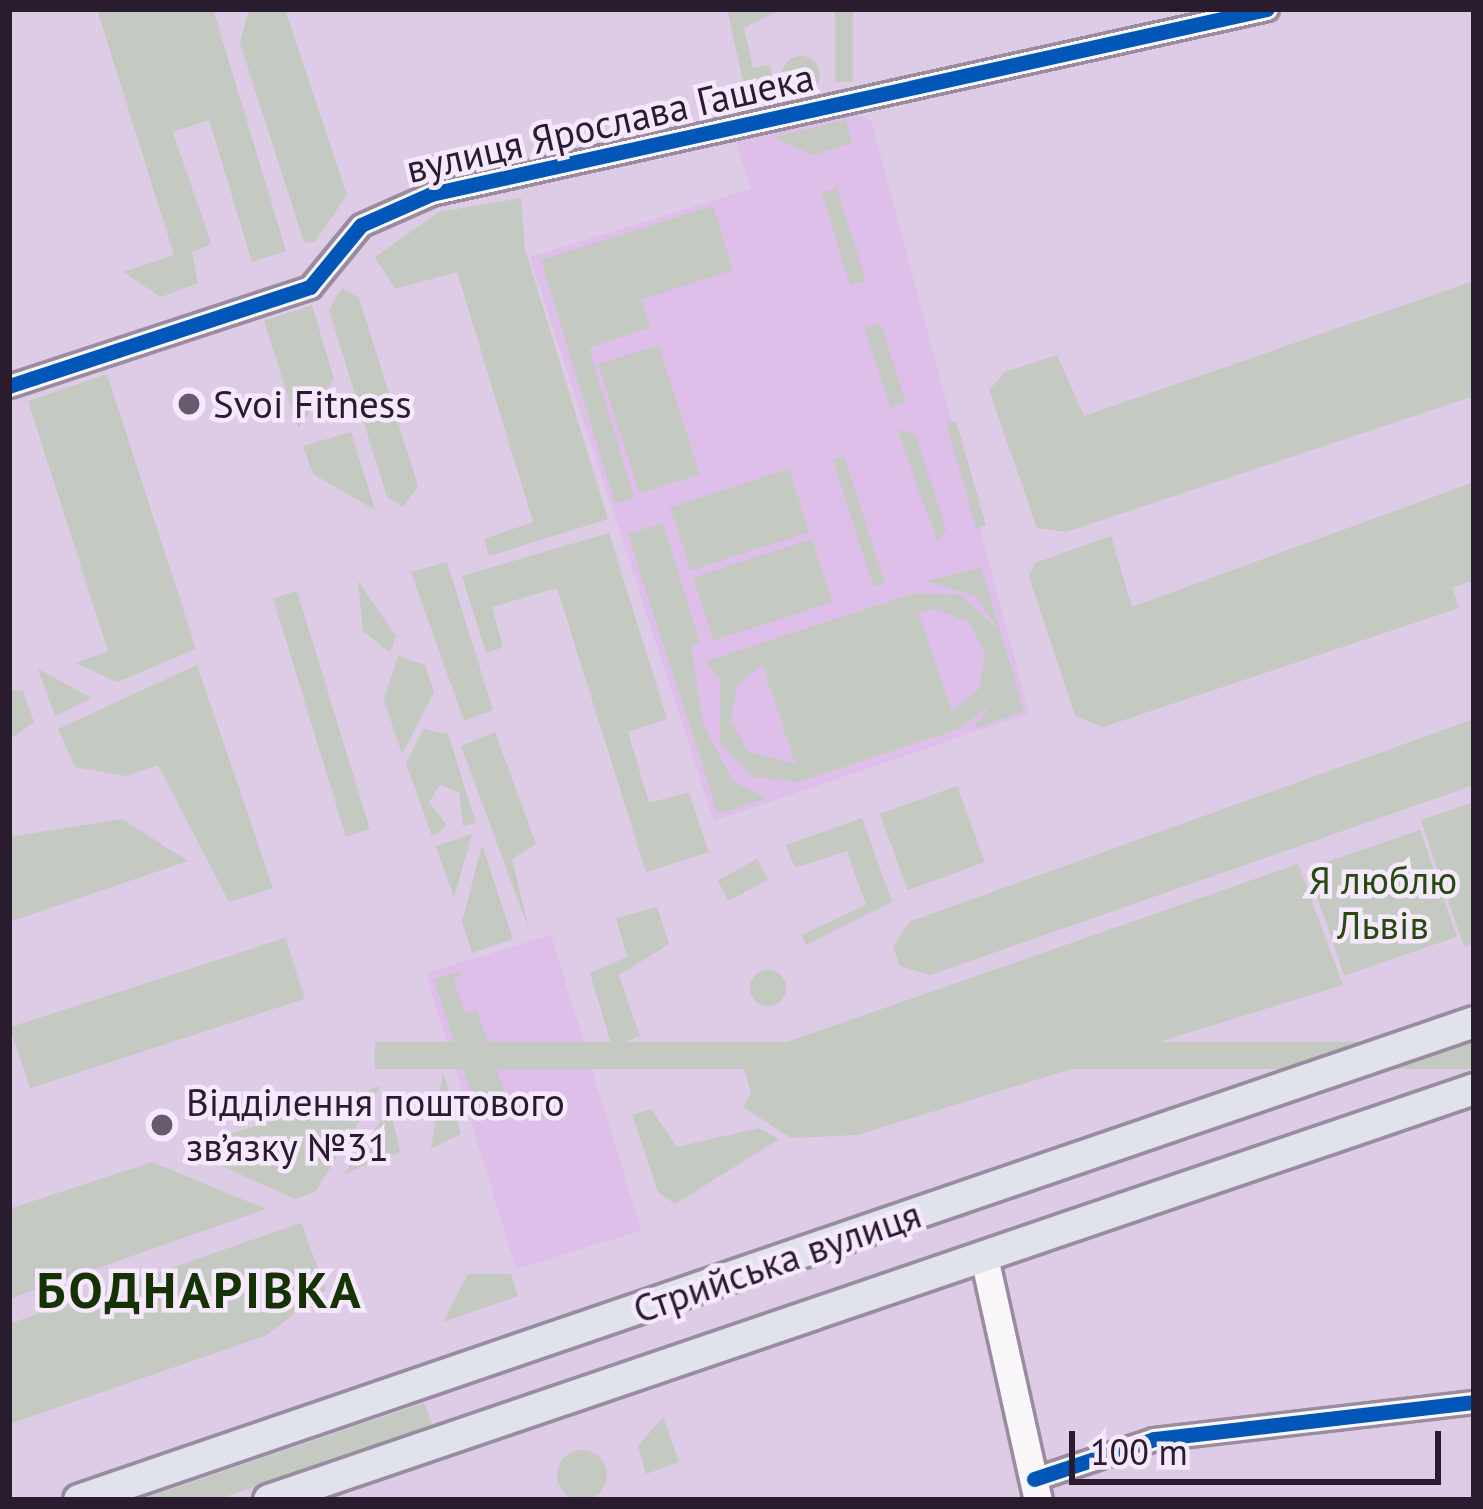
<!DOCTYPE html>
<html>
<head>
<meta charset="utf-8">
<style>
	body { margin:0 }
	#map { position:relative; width:1483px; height:1509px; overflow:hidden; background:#decbe5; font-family:"PT Sans",sans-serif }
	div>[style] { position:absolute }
	.built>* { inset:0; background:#ddbfe9; transform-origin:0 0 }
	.green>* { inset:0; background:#c4c9c1; transform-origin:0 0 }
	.round { border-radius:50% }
	.roads { filter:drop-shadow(3px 0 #9a8ca0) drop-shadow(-3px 0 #9a8ca0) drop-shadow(0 3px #9a8ca0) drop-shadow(0 -3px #9a8ca0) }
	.street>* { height:21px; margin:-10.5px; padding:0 10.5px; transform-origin:10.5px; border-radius:10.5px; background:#faf7fb }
	.secondary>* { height:27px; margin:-13.5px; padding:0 13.5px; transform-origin:13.5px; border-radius:13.5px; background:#faf7fb }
	.primary>* { height:30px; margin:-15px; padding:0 15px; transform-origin:15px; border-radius:15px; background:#e1e3ec }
	.cycleway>* { height:15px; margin:-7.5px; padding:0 7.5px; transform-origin:7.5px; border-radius:7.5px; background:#0057b8 }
	.dots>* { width:33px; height:33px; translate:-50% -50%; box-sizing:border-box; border:6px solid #f7e9fd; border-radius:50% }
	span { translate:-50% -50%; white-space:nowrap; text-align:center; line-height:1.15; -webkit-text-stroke:9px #f7e9fd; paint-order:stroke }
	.street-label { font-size:39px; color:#291c2e }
	.poi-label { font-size:39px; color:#291c2e }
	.left { translate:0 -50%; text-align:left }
	.park-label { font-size:39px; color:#264a10 }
	.district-label { font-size:51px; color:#153202; font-weight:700; letter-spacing:3px }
	.frame { position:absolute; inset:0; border:12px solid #291c2e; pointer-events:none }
	.scale { position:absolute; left:1069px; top:1431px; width:372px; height:54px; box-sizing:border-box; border:6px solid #291c2e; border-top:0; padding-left:15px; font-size:36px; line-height:42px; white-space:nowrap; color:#291c2e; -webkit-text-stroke:9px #f7e9fd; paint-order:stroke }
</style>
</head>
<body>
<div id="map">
	<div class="built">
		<div style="clip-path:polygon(848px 112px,871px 120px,1029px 713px,714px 821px,530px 257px,751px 189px,735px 138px)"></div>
		<div style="left:551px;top:935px;width:309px;height:131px;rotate:73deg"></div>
	</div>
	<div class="green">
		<div style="clip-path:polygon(97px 9px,213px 9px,286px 251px,252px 262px,209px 120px,173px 132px,211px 244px,192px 252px,198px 283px,161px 297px,123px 272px,174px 255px)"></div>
		<div style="clip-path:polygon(249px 9px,285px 9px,347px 195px,314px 243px,304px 242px,240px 43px)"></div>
		<div style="clip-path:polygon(727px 9px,782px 9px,744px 28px,753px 68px,770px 65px,777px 96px,748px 103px)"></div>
		<div style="left:835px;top:9px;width:18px;height:73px"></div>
		<div class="round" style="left:782px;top:56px;width:38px;height:38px"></div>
		<div style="clip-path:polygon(846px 120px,852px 143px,812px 155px,774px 137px)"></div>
		<div style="left:837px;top:188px;width:97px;height:16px;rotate:73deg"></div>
		<div style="clip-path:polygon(521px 198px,525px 249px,608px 519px,489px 556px,484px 539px,533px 522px,457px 272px,395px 289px,375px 257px,439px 212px)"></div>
		<div style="clip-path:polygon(713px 206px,733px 270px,642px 299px,650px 328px,589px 348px,634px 497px,615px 503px,541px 260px)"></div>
		<div style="clip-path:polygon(1474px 281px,1474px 396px,1066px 532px,1037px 528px,989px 390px,1005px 372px,1057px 355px,1084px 416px)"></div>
		<div style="clip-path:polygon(342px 288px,359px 298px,418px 486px,403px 507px,387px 497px,329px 310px)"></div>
		<div style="clip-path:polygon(312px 305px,334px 380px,298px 428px,264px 321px)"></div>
		<div style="left:880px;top:323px;width:83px;height:16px;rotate:72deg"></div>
		<div style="left:658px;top:345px;width:136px;height:63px;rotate:72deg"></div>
		<div style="clip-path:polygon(107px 374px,196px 649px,117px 682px,75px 663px,108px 651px,28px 401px)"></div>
		<div style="left:956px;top:421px;width:109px;height:10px;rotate:74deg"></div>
		<div style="clip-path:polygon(897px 430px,915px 434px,946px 529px,938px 543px)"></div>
		<div style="clip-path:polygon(351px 432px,375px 510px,313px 474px,303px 446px)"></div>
		<div style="left:844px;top:456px;width:134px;height:12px;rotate:72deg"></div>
		<div style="left:789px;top:469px;width:66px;height:125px;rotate:72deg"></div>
		<div style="clip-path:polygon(1474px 482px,1474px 580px,1452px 588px,1459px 608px,1103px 727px,1075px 716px,1029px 576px,1035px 563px,1111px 536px,1132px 607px)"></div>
		<div style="clip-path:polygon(663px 523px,700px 643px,691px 646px,703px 724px,733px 781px,766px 798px,718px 814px,628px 534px)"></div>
		<div style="clip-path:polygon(609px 533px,667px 719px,628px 732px,649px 803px,689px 792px,709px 852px,646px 872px,557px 588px,492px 607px,503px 647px,486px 653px,462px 576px)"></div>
		<div style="left:812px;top:539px;width:66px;height:125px;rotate:72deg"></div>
		<div style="clip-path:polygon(447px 562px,493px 710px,464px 721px,411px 572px)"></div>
		<div style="clip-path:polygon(evenodd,981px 567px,1024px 711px,974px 729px,993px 702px,959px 729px,799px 782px,754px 777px,720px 745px,720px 679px,705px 662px,914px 593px,960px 595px,997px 628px,976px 596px,927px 581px,981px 567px,936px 609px,969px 622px,985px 654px,979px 689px,952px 711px,918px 612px,936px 609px,981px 567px,762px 664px,795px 763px,795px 764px,747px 751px,731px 720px,737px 686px,762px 664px)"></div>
		<div style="clip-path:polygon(358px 581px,396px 636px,390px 653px,363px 631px)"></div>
		<div style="left:297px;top:591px;width:249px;height:25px;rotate:73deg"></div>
		<div style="clip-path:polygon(398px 656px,425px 665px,434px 692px,402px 754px,384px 700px)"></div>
		<div style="clip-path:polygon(197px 665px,273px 888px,229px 902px,158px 765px,126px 776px,75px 767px,58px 729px)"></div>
		<div style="clip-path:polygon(38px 669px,92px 698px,55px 716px)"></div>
		<div style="clip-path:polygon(9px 690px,23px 691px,34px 722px,9px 740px)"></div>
		<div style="clip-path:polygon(1474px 719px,1474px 785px,930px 975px,900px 966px,893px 947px,909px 922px)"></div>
		<div style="clip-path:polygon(423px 729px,448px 734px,476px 823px,463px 826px,459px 792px,440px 785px,429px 802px,447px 826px,432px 836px,406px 763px)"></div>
		<div style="clip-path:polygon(495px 732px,536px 844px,512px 859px,529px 930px,461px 746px)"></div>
		<div style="left:957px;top:786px;width:81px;height:82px;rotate:70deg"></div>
		<div style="clip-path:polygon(1474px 802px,1474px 943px,1464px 947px,1421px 820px)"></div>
		<div style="clip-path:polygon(862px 818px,892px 902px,806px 945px,802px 935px,866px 905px,847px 851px,795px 868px,786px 845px)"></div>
		<div style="clip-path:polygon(122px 819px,188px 861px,9px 922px,9px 837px)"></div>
		<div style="left:1420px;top:830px;width:113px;height:119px;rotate:71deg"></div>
		<div style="clip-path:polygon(472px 834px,454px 898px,436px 846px)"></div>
		<div style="clip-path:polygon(482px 845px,513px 939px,472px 953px,462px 922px)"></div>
		<div style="left:757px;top:859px;width:23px;height:45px;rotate:61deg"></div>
		<div style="clip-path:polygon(1298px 864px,1343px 985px,857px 1135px,791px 1138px,743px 1107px,751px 1093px,741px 1058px)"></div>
		<div style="clip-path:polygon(657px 907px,669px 944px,619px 975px,640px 1036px,612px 1047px,590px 973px,627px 957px,616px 918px)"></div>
		<div style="left:285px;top:938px;width:64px;height:289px;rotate:72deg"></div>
		<div class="round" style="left:750px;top:970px;width:36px;height:36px"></div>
		<div style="clip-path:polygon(463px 970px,454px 980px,464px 1012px,477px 1010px,509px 1107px,479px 1116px,434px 979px)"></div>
		<div style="left:1474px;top:1042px;width:27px;height:1099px;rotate:90deg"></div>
		<div style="clip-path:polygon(443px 1072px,461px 1134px,431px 1149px)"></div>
		<div style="clip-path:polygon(381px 1086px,315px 1192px,295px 1199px,184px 1149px)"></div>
		<div style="clip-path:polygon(390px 1107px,400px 1152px,344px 1174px)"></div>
		<div style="clip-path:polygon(651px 1109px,677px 1147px,759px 1128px,779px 1139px,675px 1204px,658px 1192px,632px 1115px)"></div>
		<div style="clip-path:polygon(152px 1162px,266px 1209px,9px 1299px,9px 1209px)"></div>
		<div style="clip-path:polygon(301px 1223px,326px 1290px,265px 1336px,9px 1424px,9px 1324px)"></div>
		<div style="clip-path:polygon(468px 1274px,511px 1274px,518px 1296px,443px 1322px)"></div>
		<div style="clip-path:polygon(424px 1403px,433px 1426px,216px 1500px,139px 1500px)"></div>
		<div style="clip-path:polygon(663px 1417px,679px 1462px,646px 1474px,638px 1446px)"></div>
		<div class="round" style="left:557px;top:1450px;width:50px;height:50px"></div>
	</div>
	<div class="roads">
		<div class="street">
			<div style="left:9px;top:386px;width:317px;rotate:-18.2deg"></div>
			<div style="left:310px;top:287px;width:80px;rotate:-50.6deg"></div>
			<div style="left:361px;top:225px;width:77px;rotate:-23.9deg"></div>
			<div style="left:431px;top:194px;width:856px;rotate:-12.48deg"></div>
			<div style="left:1034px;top:1479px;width:126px;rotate:-18.4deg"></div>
			<div style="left:1154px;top:1439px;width:322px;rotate:-6.6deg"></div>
		</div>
		<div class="secondary">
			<div style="left:984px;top:1257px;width:249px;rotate:77.5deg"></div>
		</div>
		<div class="primary">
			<div style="left:79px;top:1500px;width:1475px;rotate:-18.91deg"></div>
			<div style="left:269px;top:1500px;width:1273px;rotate:-18.83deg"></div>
		</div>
	</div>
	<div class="cycleway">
		<div style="left:9px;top:386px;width:317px;rotate:-18.2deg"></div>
		<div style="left:310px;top:287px;width:80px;rotate:-50.6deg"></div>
		<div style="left:361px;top:225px;width:77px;rotate:-23.9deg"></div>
		<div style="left:431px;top:194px;width:856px;rotate:-12.48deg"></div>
		<div style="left:1034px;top:1479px;width:126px;rotate:-18.4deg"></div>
		<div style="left:1154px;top:1439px;width:322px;rotate:-6.6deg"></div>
	</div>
	<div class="dots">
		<div style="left:189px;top:404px;background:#68596e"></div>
		<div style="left:162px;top:1125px;background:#68596e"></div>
	</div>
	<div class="street-label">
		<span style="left:610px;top:123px;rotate:-13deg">вулиця Ярослава Гашека</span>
		<span style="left:777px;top:1262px;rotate:-19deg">Стрийська вулиця</span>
	</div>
	<div class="poi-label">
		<span class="left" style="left:213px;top:404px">Svoi Fitness</span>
		<span class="left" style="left:186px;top:1125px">Відділення поштового<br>зв’язку №31</span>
	</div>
	<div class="park-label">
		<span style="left:1383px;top:903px">Я люблю<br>Львів</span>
	</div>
	<div class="district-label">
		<span style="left:200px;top:1289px">БОДНАРІВКА</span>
	</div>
	<div class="frame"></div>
	<div class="scale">100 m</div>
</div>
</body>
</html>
